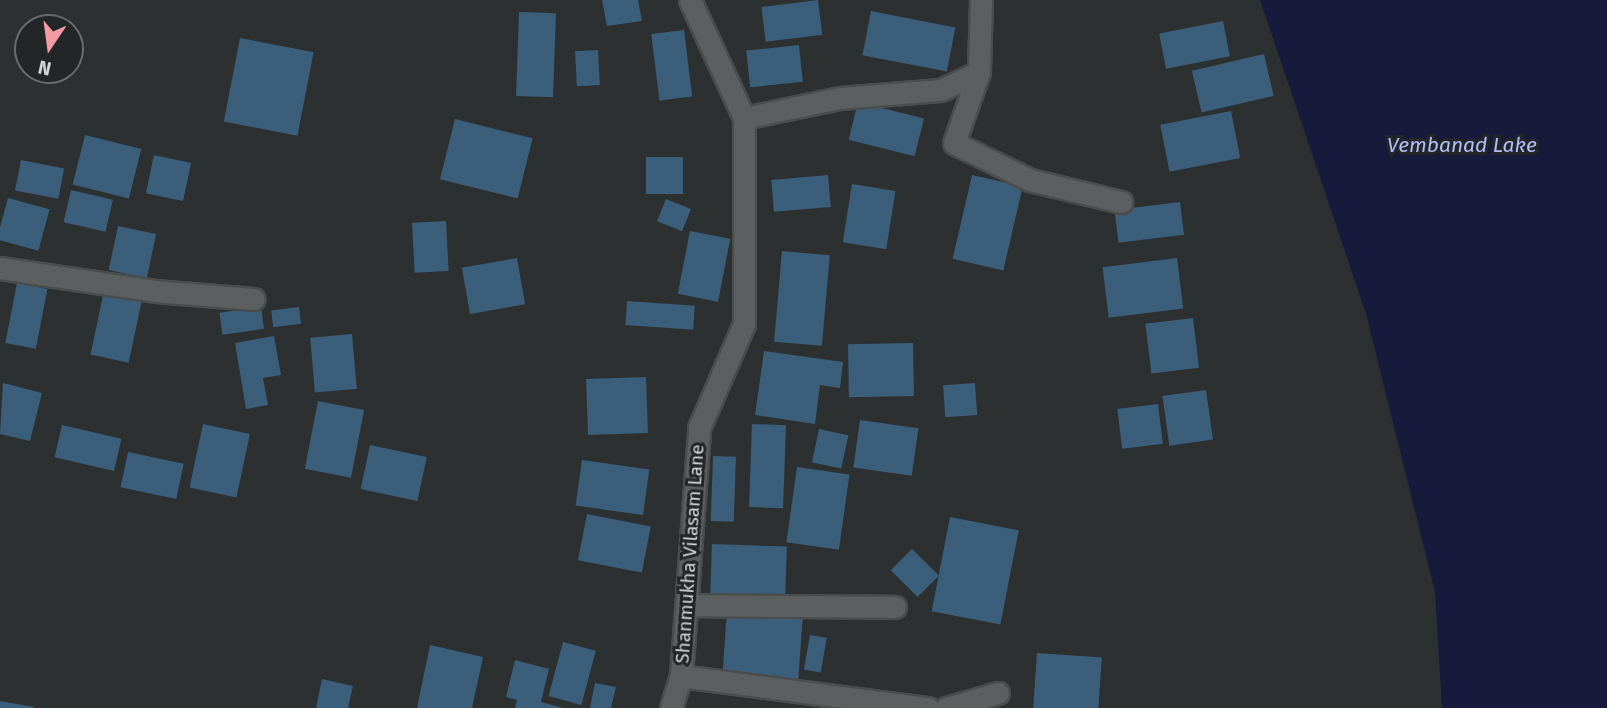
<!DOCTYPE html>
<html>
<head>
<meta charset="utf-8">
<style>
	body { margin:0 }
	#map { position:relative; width:1607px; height:708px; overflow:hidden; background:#2d3031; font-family:"Fira Sans",sans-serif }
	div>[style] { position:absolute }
	.water>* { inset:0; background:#181a3b }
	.building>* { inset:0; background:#3b5e7b; transform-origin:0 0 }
	.roads { filter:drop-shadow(2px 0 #4a4d4d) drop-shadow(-2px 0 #4a4d4d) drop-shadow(0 2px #4a4d4d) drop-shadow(0 -2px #4a4d4d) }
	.minor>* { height:21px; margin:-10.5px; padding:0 10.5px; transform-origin:10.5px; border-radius:10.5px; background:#5b5f5f }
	span { translate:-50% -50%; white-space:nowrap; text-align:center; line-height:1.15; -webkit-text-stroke:6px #232627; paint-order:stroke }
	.street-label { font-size:19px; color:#d2d4d4 }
	.water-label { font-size:21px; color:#b2bbfc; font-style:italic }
	.north { position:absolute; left:14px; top:14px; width:70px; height:70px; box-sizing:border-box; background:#232627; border:2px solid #696c6c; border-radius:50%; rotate:193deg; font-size:19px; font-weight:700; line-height:28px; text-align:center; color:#d2d4d4 }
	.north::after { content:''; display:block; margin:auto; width:24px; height:32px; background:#f49aa3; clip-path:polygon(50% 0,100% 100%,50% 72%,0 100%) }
</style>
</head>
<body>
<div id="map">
	<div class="water">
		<div style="clip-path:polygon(1260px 0,1607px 0,1607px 708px,1442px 708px,1435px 592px,1366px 314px)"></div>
	</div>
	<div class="building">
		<div style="clip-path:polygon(602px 0,638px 0,642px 21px,607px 26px)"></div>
		<div style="left:818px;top:0;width:35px;height:57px;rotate:83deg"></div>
		<div style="left:871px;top:11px;width:86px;height:45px;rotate:11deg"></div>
		<div style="left:519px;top:12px;width:37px;height:84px;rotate:2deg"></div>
		<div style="left:1223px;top:21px;width:36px;height:65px;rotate:79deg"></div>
		<div style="left:684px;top:30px;width:67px;height:33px;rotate:83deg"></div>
		<div style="left:240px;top:38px;width:75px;height:85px;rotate:11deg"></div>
		<div style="left:799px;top:45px;width:37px;height:53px;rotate:84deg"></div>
		<div style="left:598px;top:50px;width:35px;height:23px;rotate:87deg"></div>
		<div style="left:1264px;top:54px;width:43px;height:74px;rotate:77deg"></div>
		<div style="left:858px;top:102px;width:68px;height:39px;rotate:14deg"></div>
		<div style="left:1231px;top:111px;width:48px;height:72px;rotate:79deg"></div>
		<div style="left:455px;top:119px;width:80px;height:62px;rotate:14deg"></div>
		<div style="left:85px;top:135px;width:58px;height:51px;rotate:14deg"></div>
		<div style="left:154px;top:155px;width:38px;height:39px;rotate:12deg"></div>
		<div style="left:646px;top:157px;width:37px;height:37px"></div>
		<div style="left:21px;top:160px;width:44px;height:31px;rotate:11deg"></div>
		<div style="left:828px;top:175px;width:32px;height:57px;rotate:85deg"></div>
		<div style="left:972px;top:175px;width:52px;height:86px;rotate:13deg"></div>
		<div style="left:852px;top:184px;width:44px;height:59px;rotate:9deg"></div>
		<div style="left:71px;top:190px;width:43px;height:33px;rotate:13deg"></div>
		<div style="left:8px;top:198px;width:43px;height:43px;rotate:15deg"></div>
		<div style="left:666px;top:199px;width:27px;height:24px;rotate:22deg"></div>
		<div style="left:1180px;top:202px;width:33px;height:66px;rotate:83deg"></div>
		<div style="left:446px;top:221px;width:50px;height:34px;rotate:87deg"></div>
		<div style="left:118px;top:226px;width:39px;height:45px;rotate:12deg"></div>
		<div style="left:690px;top:231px;width:41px;height:64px;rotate:11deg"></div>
		<div style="left:782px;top:251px;width:48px;height:91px;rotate:5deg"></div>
		<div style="left:517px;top:258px;width:47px;height:56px;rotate:80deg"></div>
		<div style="left:1177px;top:258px;width:51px;height:75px;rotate:83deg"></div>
		<div style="left:17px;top:283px;width:31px;height:61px;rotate:11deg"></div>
		<div style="left:104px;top:291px;width:39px;height:65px;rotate:12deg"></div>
		<div style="left:627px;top:301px;width:68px;height:24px;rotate:4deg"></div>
		<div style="left:261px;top:307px;width:22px;height:42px;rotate:82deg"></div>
		<div style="left:299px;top:307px;width:17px;height:28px;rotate:83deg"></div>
		<div style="left:1193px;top:318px;width:50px;height:48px;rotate:83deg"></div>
		<div style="left:352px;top:334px;width:55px;height:42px;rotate:85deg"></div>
		<div style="clip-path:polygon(274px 336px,281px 375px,263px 378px,268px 405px,246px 409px,235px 343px)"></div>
		<div style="left:913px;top:343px;width:53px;height:65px;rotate:89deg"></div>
		<div style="clip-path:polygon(764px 351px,843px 362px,840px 388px,820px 385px,815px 424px,755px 415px)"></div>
		<div style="left:646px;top:377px;width:56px;height:60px;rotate:88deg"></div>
		<div style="clip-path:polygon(3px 383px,42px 393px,30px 441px,0 434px)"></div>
		<div style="left:975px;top:383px;width:32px;height:32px;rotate:86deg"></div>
		<div style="left:1206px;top:390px;width:50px;height:44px;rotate:82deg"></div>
		<div style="left:318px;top:401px;width:47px;height:69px;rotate:11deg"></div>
		<div style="left:1158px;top:404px;width:40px;height:41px;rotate:83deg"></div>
		<div style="left:860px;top:420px;width:59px;height:48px;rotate:8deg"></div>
		<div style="left:203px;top:424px;width:48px;height:65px;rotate:12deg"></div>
		<div style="left:752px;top:424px;width:34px;height:83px;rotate:2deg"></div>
		<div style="left:62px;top:425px;width:61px;height:33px;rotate:13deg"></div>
		<div style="left:819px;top:429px;width:30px;height:34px;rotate:12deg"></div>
		<div style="left:370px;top:445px;width:58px;height:45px;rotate:12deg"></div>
		<div style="left:128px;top:452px;width:57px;height:36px;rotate:12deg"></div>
		<div style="left:713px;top:456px;width:23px;height:65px;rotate:2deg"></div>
		<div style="left:582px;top:460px;width:68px;height:46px;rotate:8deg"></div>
		<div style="left:797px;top:467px;width:53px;height:76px;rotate:8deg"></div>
		<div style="left:587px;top:514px;width:65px;height:47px;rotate:11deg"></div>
		<div style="left:950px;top:517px;width:70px;height:96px;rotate:11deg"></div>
		<div style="left:712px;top:544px;width:75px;height:56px;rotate:2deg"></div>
		<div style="left:912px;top:549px;width:38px;height:30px;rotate:45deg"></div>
		<div style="left:727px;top:610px;width:76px;height:67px;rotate:4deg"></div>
		<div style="left:810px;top:635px;width:17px;height:35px;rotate:10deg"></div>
		<div style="left:563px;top:642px;width:34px;height:56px;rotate:15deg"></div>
		<div style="clip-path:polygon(430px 645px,483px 657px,472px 708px,417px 708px)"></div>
		<div style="left:1037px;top:653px;width:65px;height:55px;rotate:4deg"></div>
		<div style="clip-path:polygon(515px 660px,549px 669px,541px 702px,563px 708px,515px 708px,517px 700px,506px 697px)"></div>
		<div style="clip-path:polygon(322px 679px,353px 686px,348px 708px,316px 708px)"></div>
		<div style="clip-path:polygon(595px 683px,616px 687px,611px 708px,590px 708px)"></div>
		<div style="clip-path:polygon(0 701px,34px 707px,34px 708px,0 708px)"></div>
	</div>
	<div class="roads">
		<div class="minor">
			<div style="left:979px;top:72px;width:75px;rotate:109.4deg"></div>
			<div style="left:954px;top:143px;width:85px;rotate:26deg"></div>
			<div style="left:1030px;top:180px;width:94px;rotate:13.6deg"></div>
			<div style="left:744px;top:118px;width:98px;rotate:-11.8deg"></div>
			<div style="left:840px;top:98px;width:101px;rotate:-4.5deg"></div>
			<div style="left:941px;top:90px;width:42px;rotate:-25.3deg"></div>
			<div style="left:979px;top:72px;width:72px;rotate:-88.4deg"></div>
			<div style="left:0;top:268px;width:157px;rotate:8.4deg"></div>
			<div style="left:155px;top:291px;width:99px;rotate:4.6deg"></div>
			<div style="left:686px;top:605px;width:209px;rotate:0.5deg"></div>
			<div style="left:681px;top:676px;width:249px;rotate:7.4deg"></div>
			<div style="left:671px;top:708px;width:34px;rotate:-73deg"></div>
			<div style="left:681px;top:676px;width:249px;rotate:-85.8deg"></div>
			<div style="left:699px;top:428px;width:113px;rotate:-66.6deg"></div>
			<div style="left:744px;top:324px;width:206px;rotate:-90deg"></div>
			<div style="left:744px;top:118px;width:130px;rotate:-114.6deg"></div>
			<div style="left:946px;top:708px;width:54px;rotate:-16.1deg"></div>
		</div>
	</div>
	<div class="street-label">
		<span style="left:690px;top:554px;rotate:-86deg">Shanmukha Vilasam Lane</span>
	</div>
	<div class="water-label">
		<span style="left:1462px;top:145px">Vembanad Lake</span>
	</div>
	<div class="north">N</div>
</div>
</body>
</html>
